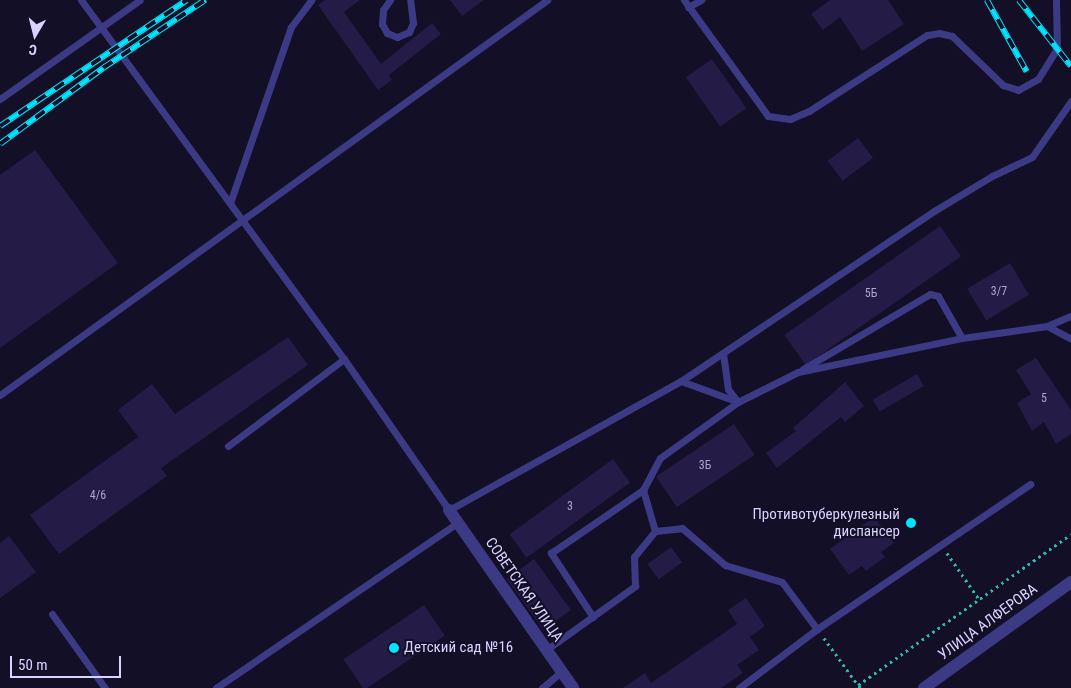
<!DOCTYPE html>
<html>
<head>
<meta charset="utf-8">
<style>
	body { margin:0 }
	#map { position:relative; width:1071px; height:688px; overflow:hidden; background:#130f26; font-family:"Roboto Condensed",sans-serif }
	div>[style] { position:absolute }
	.building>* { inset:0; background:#241b47; transform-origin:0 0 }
	.path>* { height:2.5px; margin-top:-1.25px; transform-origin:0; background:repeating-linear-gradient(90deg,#2fb8b0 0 2.5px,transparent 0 6.5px) }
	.service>* { height:7px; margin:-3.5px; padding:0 3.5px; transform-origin:3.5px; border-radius:3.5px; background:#3d3a85 }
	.minor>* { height:12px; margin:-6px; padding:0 6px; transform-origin:6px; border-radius:6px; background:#3d3a85 }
	.rail>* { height:5.5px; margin-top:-2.75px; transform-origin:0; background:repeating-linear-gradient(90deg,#130f26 0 11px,#00e5ff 0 22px); box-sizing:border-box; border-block:1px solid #00e5ff }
	.dots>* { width:14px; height:14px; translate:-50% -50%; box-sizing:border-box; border:2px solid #130f26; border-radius:50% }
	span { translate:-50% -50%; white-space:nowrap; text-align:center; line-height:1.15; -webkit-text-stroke:4px #130f26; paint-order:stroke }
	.number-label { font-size:12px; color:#aca6d1 }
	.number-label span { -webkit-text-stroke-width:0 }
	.poi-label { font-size:15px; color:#d9d4ff }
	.right { translate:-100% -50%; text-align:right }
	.left { translate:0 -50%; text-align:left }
	.street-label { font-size:15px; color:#d9d4ff }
	.north { position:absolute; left:10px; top:10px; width:50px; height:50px; -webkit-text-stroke:4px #130f26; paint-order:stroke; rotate:188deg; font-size:14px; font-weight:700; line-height:20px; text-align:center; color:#d9d4ff }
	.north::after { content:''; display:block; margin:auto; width:18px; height:22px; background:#d9d4ff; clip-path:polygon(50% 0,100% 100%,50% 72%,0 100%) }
	.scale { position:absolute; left:10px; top:656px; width:111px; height:22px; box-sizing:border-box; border:2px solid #d9d4ff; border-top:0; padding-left:6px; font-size:15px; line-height:18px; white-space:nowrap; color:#d9d4ff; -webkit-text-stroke:4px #130f26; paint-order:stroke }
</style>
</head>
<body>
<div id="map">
	<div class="building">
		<div style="clip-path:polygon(325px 0,360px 0,344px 12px,381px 64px,432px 23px,441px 34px,389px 75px,392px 80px,378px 90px,318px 5px)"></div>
		<div style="clip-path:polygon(450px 0,484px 0,462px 16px)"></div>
		<div style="clip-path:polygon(830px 0,888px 0,904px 24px,862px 51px,840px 17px,823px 30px,811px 14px)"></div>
		<div style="left:712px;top:59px;width:60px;height:32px;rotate:55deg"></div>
		<div style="left:858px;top:138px;width:25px;height:38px;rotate:53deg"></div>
		<div style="clip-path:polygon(35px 150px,118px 263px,0 348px,0 175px)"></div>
		<div style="left:940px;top:226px;width:37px;height:190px;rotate:55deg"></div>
		<div style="left:1010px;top:263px;width:37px;height:50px;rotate:59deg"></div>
		<div style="clip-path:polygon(288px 337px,308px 365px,161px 468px,167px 476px,59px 554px,30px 515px,138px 437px,118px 410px,152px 384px,175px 414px)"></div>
		<div style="clip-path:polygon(1036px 358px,1071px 410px,1071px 434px,1056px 444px,1044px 422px,1032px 431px,1017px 403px,1031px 394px,1016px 370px)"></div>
		<div style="left:917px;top:374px;width:14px;height:51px;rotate:60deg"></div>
		<div style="clip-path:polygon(845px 382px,864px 406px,845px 422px,841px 417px,777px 468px,766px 453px,796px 431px,793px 428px)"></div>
		<div style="left:734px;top:424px;width:37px;height:94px;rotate:56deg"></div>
		<div style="left:613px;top:459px;width:29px;height:128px;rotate:54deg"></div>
		<div style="clip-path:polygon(874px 517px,894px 543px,881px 552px,885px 557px,866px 571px,862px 566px,849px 575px,830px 549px)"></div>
		<div style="clip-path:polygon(9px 536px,36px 572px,0 598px,0 543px)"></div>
		<div style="left:671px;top:547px;width:19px;height:29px;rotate:54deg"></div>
		<div style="left:534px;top:559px;width:63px;height:34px;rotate:54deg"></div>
		<div style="clip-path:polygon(746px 598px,765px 626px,750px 637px,759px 650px,737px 665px,743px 673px,721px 688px,623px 688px,645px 673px,651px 683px,737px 624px,728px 610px)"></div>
		<div style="left:424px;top:605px;width:37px;height:97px;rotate:56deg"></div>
	</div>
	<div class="path">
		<div style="left:947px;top:553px;width:56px;rotate:55.2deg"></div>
		<div style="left:824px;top:638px;width:58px;rotate:54.1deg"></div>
		<div style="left:860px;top:688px;width:4px;rotate:-124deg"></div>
		<div style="left:858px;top:685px;width:261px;rotate:-35.3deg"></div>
	</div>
	<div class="service">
		<div style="left:81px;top:0;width:445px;rotate:53.8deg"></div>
		<div style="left:344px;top:359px;width:184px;rotate:55.2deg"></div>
		<div style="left:449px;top:510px;width:265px;rotate:-29.1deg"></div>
		<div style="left:681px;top:381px;width:305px;rotate:-33.9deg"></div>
		<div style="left:934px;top:211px;width:68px;rotate:-31.1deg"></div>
		<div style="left:992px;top:176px;width:44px;rotate:-25.4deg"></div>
		<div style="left:1032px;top:157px;width:68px;rotate:-55.1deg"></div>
		<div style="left:390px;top:0;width:12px;rotate:125deg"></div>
		<div style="left:383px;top:10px;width:14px;rotate:94deg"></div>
		<div style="left:382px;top:24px;width:10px;rotate:61deg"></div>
		<div style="left:387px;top:33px;width:11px;rotate:22deg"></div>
		<div style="left:397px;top:37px;width:13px;rotate:-23deg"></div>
		<div style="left:409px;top:32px;width:10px;rotate:-66deg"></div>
		<div style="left:413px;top:23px;width:23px;rotate:-97deg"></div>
		<div style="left:684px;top:0;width:143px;rotate:54.1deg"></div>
		<div style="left:768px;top:116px;width:22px;rotate:8deg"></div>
		<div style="left:790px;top:119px;width:21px;rotate:-23deg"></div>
		<div style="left:809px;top:111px;width:140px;rotate:-32.8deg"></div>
		<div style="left:927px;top:35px;width:12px;rotate:-9deg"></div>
		<div style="left:939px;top:33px;width:13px;rotate:13deg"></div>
		<div style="left:952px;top:36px;width:71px;rotate:43.9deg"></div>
		<div style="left:1003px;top:85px;width:16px;rotate:18deg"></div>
		<div style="left:1018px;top:90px;width:23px;rotate:-29deg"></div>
		<div style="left:1038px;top:79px;width:36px;rotate:-58deg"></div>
		<div style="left:1057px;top:49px;width:49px;rotate:-91.2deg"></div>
		<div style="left:688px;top:7px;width:15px;rotate:-28deg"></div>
		<div style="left:0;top:99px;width:171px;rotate:-35.3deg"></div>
		<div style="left:230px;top:203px;width:186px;rotate:-70.9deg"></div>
		<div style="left:291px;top:27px;width:34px;rotate:-53deg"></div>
		<div style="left:1047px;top:326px;width:26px;rotate:-23deg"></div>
		<div style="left:803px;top:369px;width:147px;rotate:-30.6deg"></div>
		<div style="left:930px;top:294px;width:8px;rotate:14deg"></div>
		<div style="left:938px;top:296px;width:48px;rotate:60.3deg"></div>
		<div style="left:681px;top:381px;width:61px;rotate:20.2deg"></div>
		<div style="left:738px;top:402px;width:67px;rotate:-26.6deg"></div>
		<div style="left:798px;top:372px;width:167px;rotate:-11.7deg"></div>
		<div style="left:962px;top:338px;width:86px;rotate:-8deg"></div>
		<div style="left:1047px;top:326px;width:27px;rotate:28deg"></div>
		<div style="left:0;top:395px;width:675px;rotate:-35.83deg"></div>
		<div style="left:228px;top:446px;width:145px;rotate:-36.9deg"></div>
		<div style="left:655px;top:531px;width:27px;rotate:-6deg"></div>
		<div style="left:682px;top:528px;width:57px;rotate:40.7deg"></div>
		<div style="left:725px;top:565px;width:59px;rotate:16.6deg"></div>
		<div style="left:782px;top:582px;width:59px;rotate:53.3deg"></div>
		<div style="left:52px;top:614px;width:91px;rotate:54.4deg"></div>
		<div style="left:593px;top:617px;width:77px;rotate:-123.3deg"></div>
		<div style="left:551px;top:553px;width:112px;rotate:-34.4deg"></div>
		<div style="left:643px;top:490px;width:36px;rotate:-62deg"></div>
		<div style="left:660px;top:458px;width:96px;rotate:-35.7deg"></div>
		<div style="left:738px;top:402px;width:16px;rotate:-128deg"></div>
		<div style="left:728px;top:389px;width:36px;rotate:-98deg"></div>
		<div style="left:546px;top:650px;width:110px;rotate:-35.7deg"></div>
		<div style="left:635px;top:586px;width:29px;rotate:-92deg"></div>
		<div style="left:634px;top:557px;width:33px;rotate:-51deg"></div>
		<div style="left:655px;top:531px;width:43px;rotate:-106.3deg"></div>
		<div style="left:216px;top:688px;width:292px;rotate:-34.4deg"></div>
		<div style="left:542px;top:688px;width:25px;rotate:-40deg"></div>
		<div style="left:739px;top:688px;width:98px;rotate:-37.1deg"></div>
		<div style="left:817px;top:629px;width:258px;rotate:-34.2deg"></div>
	</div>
	<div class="minor">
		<div style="left:449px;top:510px;width:217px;rotate:55.1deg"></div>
		<div style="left:924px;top:688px;width:181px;rotate:-35.8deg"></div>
	</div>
	<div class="rail">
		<div style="left:987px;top:0;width:82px;rotate:60.9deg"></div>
		<div style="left:1019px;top:0;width:84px;rotate:51.8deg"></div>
		<div style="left:0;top:126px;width:225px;rotate:-34deg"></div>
		<div style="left:0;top:144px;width:128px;rotate:-36.4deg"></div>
		<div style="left:103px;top:68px;width:123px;rotate:-33.7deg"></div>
	</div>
	<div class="dots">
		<div style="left:911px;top:523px;background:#00e5ff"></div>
		<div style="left:394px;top:648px;background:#00e5ff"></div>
	</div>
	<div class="number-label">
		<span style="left:999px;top:292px">3/7</span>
		<span style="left:871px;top:294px">5Б</span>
		<span style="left:1044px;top:399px">5</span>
		<span style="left:705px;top:466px">3Б</span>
		<span style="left:98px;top:496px">4/6</span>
		<span style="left:570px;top:507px">3</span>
	</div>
	<div class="poi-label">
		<span class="right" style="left:900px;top:523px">Противотуберкулезный<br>диспансер</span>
		<span class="left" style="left:404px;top:648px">Детский сад №16</span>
	</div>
	<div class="street-label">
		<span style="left:524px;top:590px;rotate:55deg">СОВЕТСКАЯ УЛИЦА</span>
		<span style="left:988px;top:622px;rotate:-36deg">УЛИЦА АЛФЕРОВА</span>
	</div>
	<div class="north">С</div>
	<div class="scale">50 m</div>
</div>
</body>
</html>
